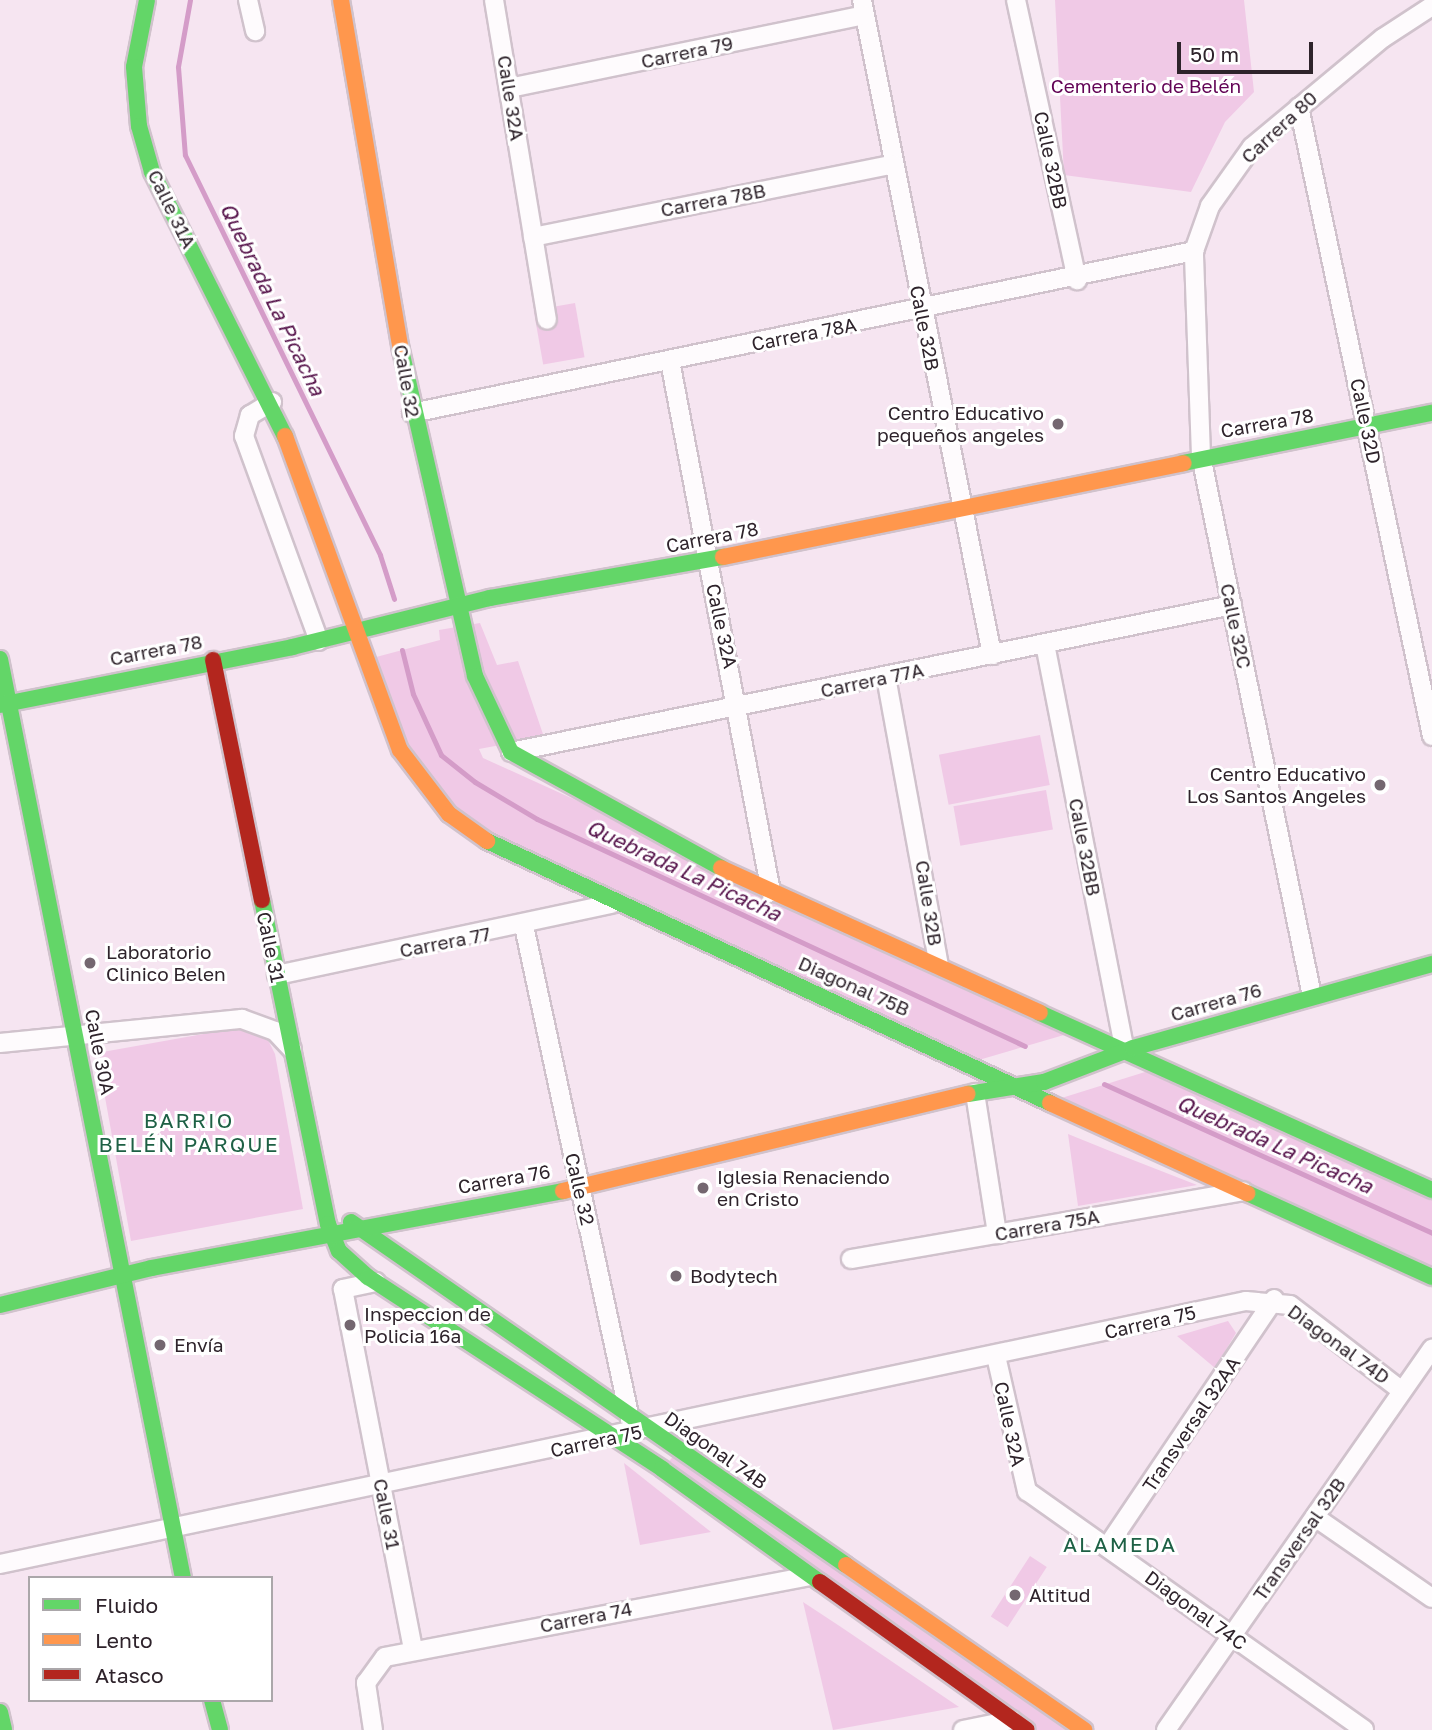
<!DOCTYPE html>
<html>
<head>
<meta charset="utf-8">
<style>
	body { margin:0 }
	#map { position:relative; width:1432px; height:1730px; overflow:hidden; background:#f6e5f1; font-family:"Golos Text",sans-serif }
	div>[style] { position:absolute }
	.green>* { inset:0; background:#f0c9e6; transform-origin:0 0 }
	.stream>* { height:5px; margin:-2.5px; padding:0 2.5px; transform-origin:2.5px; border-radius:2.5px; background:#d49cc8 }
	.roads { filter:drop-shadow(2px 0 #d0c2cc) drop-shadow(-2px 0 #d0c2cc) drop-shadow(0 2px #d0c2cc) drop-shadow(0 -2px #d0c2cc) }
	.street>* { height:18px; margin:-9px; padding:0 9px; transform-origin:9px; border-radius:9px; background:#fefbfd }
	.fast>* { height:16px; margin:-8px; padding:0 8px; transform-origin:8px; border-radius:8px; background:#63d668 }
	.slow>* { height:16px; margin:-8px; padding:0 8px; transform-origin:8px; border-radius:8px; background:#ff974d }
	.jam>* { height:16px; margin:-8px; padding:0 8px; transform-origin:8px; border-radius:8px; background:#b3261e }
	.dots>* { width:19px; height:19px; translate:-50% -50%; box-sizing:border-box; border:4px solid #fff; border-radius:50% }
	span { translate:-50% -50%; white-space:nowrap; text-align:center; line-height:1.15; -webkit-text-stroke:6px #fff; paint-order:stroke }
	.street-label { font-size:19px; color:#2e232b }
	.park-label { font-size:19px; color:#620355 }
	.poi-label { font-size:19px; color:#2e232b }
	.right { translate:-100% -50%; text-align:right }
	.left { translate:0 -50%; text-align:left }
	.water-label { font-size:21px; color:#56134b; font-style:italic }
	.neighbourhood-label { font-size:21px; color:#1e6045; letter-spacing:2px }
	.legend { position:absolute; left:28px; top:1576px; width:245px; height:126px; box-sizing:border-box; background:#fff; border:2px solid #aba7aa; margin:0; padding:9px 12px; list-style:none; font-size:21px; color:#2e232b }
	.legend li { display:flex; align-items:center; gap:14px; height:35px }
	.legend b { width:35px; border:2px solid #aba7aa }
	.scale { position:absolute; left:1177px; top:42px; width:136px; height:32px; box-sizing:border-box; border:4px solid #2e232b; border-top:0; padding-left:9px; font-size:21px; line-height:24px; white-space:nowrap; color:#2e232b; -webkit-text-stroke:5px #fff; paint-order:stroke }
</style>
</head>
<body>
<div id="map">
	<div class="green">
		<div style="clip-path:polygon(1055px 0,1244px 0,1254px 92px,1225px 122px,1191px 192px,1064px 175px)"></div>
		<div style="left:575px;top:303px;width:55px;height:42px;rotate:80deg"></div>
		<div style="clip-path:polygon(480px 623px,497px 665px,518px 661px,544px 737px,479px 749px,483px 758px,1081px 1030px,972px 1062px,483px 837px,417px 778px,365px 660px,440px 640px,439px 630px)"></div>
		<div style="left:1040px;top:735px;width:51px;height:103px;rotate:79deg"></div>
		<div style="left:1046px;top:790px;width:40px;height:94px;rotate:80deg"></div>
		<div style="clip-path:polygon(248px 1026px,266px 1036px,275px 1054px,303px 1209px,131px 1241px,97px 1053px)"></div>
		<div style="clip-path:polygon(1161px 1067px,1432px 1190px,1432px 1277px,1052px 1101px)"></div>
		<div style="clip-path:polygon(1068px 1134px,1110px 1151px,1197px 1185px,1078px 1206px)"></div>
		<div style="clip-path:polygon(1228px 1321px,1236px 1333px,1215px 1368px,1177px 1336px)"></div>
		<div style="clip-path:polygon(679px 1450px,1084px 1730px,1027px 1730px,662px 1469px)"></div>
		<div style="clip-path:polygon(624px 1463px,711px 1532px,640px 1545px)"></div>
		<div style="left:1030px;top:1556px;width:20px;height:72px;rotate:33deg"></div>
		<div style="clip-path:polygon(803px 1602px,841px 1627px,959px 1707px,833px 1730px)"></div>
	</div>
	<div class="stream">
		<div style="left:190px;top:0;width:68px;rotate:100.2deg"></div>
		<div style="left:178px;top:67px;width:88px;rotate:85.5deg"></div>
		<div style="left:185px;top:155px;width:445px;rotate:64deg"></div>
		<div style="left:380px;top:555px;width:46px;rotate:72.3deg"></div>
		<div style="left:402px;top:650px;width:45px;rotate:76deg"></div>
		<div style="left:413px;top:694px;width:67px;rotate:65.3deg"></div>
		<div style="left:441px;top:755px;width:43px;rotate:38.5deg"></div>
		<div style="left:475px;top:782px;width:72px;rotate:30.8deg"></div>
		<div style="left:537px;top:819px;width:538px;rotate:24.95deg"></div>
		<div style="left:1104px;top:1084px;width:360px;rotate:24.4deg"></div>
	</div>
	<div class="roads">
		<div class="street">
			<div style="left:248px;top:0;width:32px;rotate:77deg"></div>
			<div style="left:494px;top:0;width:324px;rotate:80.6deg"></div>
			<div style="left:862px;top:0;width:668px;rotate:78.77deg"></div>
			<div style="left:1016px;top:0;width:287px;rotate:77.7deg"></div>
			<div style="left:509px;top:88px;width:363px;rotate:-11.6deg"></div>
			<div style="left:1299px;top:107px;width:643px;rotate:78.06deg"></div>
			<div style="left:533px;top:237px;width:368px;rotate:-11.4deg"></div>
			<div style="left:670px;top:361px;width:541px;rotate:79.23deg"></div>
			<div style="left:272px;top:402px;width:26px;rotate:149deg"></div>
			<div style="left:250px;top:415px;width:22px;rotate:106deg"></div>
			<div style="left:244px;top:436px;width:218px;rotate:69.9deg"></div>
			<div style="left:412px;top:413px;width:799px;rotate:-11.7deg"></div>
			<div style="left:1045px;top:644px;width:414px;rotate:78.9deg"></div>
			<div style="left:886px;top:677px;width:293px;rotate:79.6deg"></div>
			<div style="left:511px;top:752px;width:736px;rotate:-11.52deg"></div>
			<div style="left:524px;top:926px;width:504px;rotate:77.87deg"></div>
			<div style="left:277px;top:975px;width:342px;rotate:-12deg"></div>
			<div style="left:1312px;top:996px;width:551px;rotate:-101.62deg"></div>
			<div style="left:1201px;top:456px;width:205px;rotate:-92deg"></div>
			<div style="left:1194px;top:251px;width:48px;rotate:-70.4deg"></div>
			<div style="left:1210px;top:206px;width:72px;rotate:-54.6deg"></div>
			<div style="left:1252px;top:147px;width:170px;rotate:-39.8deg"></div>
			<div style="left:1383px;top:38px;width:59px;rotate:-33.1deg"></div>
			<div style="left:0;top:1043px;width:243px;rotate:-5.7deg"></div>
			<div style="left:242px;top:1019px;width:35px;rotate:20deg"></div>
			<div style="left:275px;top:1031px;width:25px;rotate:47deg"></div>
			<div style="left:975px;top:1093px;width:143px;rotate:81.1deg"></div>
			<div style="left:851px;top:1259px;width:398px;rotate:-9.8deg"></div>
			<div style="left:376px;top:1282px;width:34px;rotate:168deg"></div>
			<div style="left:343px;top:1289px;width:367px;rotate:79deg"></div>
			<div style="left:996px;top:1356px;width:139px;rotate:77.1deg"></div>
			<div style="left:1027px;top:1491px;width:413px;rotate:35.3deg"></div>
			<div style="left:1315px;top:1517px;width:142px;rotate:34.7deg"></div>
			<div style="left:1107px;top:1547px;width:299px;rotate:-56deg"></div>
			<div style="left:0;top:1564px;width:1273px;rotate:-11.92deg"></div>
			<div style="left:1246px;top:1301px;width:44px;rotate:5.2deg"></div>
			<div style="left:1290px;top:1305px;width:141px;rotate:37.5deg"></div>
			<div style="left:373px;top:1730px;width:48px;rotate:-98.5deg"></div>
			<div style="left:366px;top:1683px;width:32px;rotate:-54deg"></div>
			<div style="left:385px;top:1657px;width:431px;rotate:-10.8deg"></div>
			<div style="left:963px;top:1730px;width:50px;rotate:-11.5deg"></div>
			<div style="left:1166px;top:1730px;width:465px;rotate:-55.1deg"></div>
		</div>
		<div class="fast">
			<div style="left:147px;top:0;width:68px;rotate:101deg"></div>
			<div style="left:134px;top:67px;width:59px;rotate:85.2deg"></div>
			<div style="left:139px;top:126px;width:48px;rotate:74.2deg"></div>
			<div style="left:152px;top:172px;width:296px;rotate:63.3deg"></div>
			<div style="left:401px;top:350px;width:334px;rotate:77.2deg"></div>
			<div style="left:475px;top:676px;width:84px;rotate:64.7deg"></div>
			<div style="left:511px;top:752px;width:240px;rotate:28.9deg"></div>
			<div style="left:1183px;top:463px;width:254px;rotate:-11.4deg"></div>
			<div style="left:0;top:659px;width:937px;rotate:78.74deg"></div>
			<div style="left:0;top:705px;width:298px;rotate:-11.2deg"></div>
			<div style="left:292px;top:647px;width:204px;rotate:-13.9deg"></div>
			<div style="left:490px;top:598px;width:237px;rotate:-10deg"></div>
			<div style="left:487px;top:841px;width:621px;rotate:24.96deg"></div>
			<div style="left:262px;top:900px;width:331px;rotate:78.5deg"></div>
			<div style="left:328px;top:1224px;width:29px;rotate:68deg"></div>
			<div style="left:339px;top:1251px;width:39px;rotate:42deg"></div>
			<div style="left:368px;top:1277px;width:351px;rotate:33.1deg"></div>
			<div style="left:662px;top:1469px;width:194px;rotate:35.6deg"></div>
			<div style="left:1040px;top:1013px;width:430px;rotate:24.3deg"></div>
			<div style="left:968px;top:1094px;width:77px;rotate:-9deg"></div>
			<div style="left:1044px;top:1082px;width:95px;rotate:-20.9deg"></div>
			<div style="left:1133px;top:1048px;width:311px;rotate:-15.7deg"></div>
			<div style="left:1247px;top:1193px;width:203px;rotate:24.4deg"></div>
			<div style="left:351px;top:1222px;width:602px;rotate:34.72deg"></div>
			<div style="left:0;top:1305px;width:156px;rotate:-13.7deg"></div>
			<div style="left:152px;top:1268px;width:418px;rotate:-10.6deg"></div>
			<div style="left:212px;top:1700px;width:31px;rotate:75deg"></div>
			<div style="left:0;top:1712px;width:18px;rotate:77deg"></div>
		</div>
		<div class="slow">
			<div style="left:341px;top:0;width:355px;rotate:80.3deg"></div>
			<div style="left:285px;top:436px;width:334px;rotate:69.9deg"></div>
			<div style="left:400px;top:750px;width:81px;rotate:52.6deg"></div>
			<div style="left:449px;top:814px;width:47px;rotate:35.4deg"></div>
			<div style="left:723px;top:557px;width:470px;rotate:-11.5deg"></div>
			<div style="left:721px;top:868px;width:350px;rotate:24.4deg"></div>
			<div style="left:1050px;top:1103px;width:217px;rotate:24.6deg"></div>
			<div style="left:563px;top:1191px;width:416px;rotate:-13.5deg"></div>
			<div style="left:846px;top:1565px;width:290px;rotate:34.7deg"></div>
		</div>
		<div class="jam">
			<div style="left:213px;top:660px;width:245px;rotate:78.5deg"></div>
			<div style="left:820px;top:1582px;width:254px;rotate:35.6deg"></div>
		</div>
	</div>
	<div class="dots">
		<div style="left:1058px;top:424px;background:#746770"></div>
		<div style="left:1380px;top:785px;background:#746770"></div>
		<div style="left:90px;top:963px;background:#746770"></div>
		<div style="left:703px;top:1188px;background:#746770"></div>
		<div style="left:676px;top:1276px;background:#746770"></div>
		<div style="left:350px;top:1325px;background:#746770"></div>
		<div style="left:160px;top:1345px;background:#746770"></div>
		<div style="left:1015px;top:1595px;background:#746770"></div>
	</div>
	<div class="street-label">
		<span style="left:687px;top:52px;rotate:-12deg">Carrera 79</span>
		<span style="left:511px;top:98px;rotate:81deg">Calle 32A</span>
		<span style="left:1279px;top:127px;rotate:-43deg">Carrera 80</span>
		<span style="left:1051px;top:160px;rotate:78deg">Calle 32BB</span>
		<span style="left:713px;top:200px;rotate:-11deg">Carrera 78B</span>
		<span style="left:172px;top:209px;rotate:64deg">Calle 31A</span>
		<span style="left:925px;top:328px;rotate:79deg">Calle 32B</span>
		<span style="left:804px;top:334px;rotate:-11deg">Carrera 78A</span>
		<span style="left:407px;top:381px;rotate:80deg">Calle 32</span>
		<span style="left:1366px;top:421px;rotate:78deg">Calle 32D</span>
		<span style="left:1267px;top:423px;rotate:-10deg">Carrera 78</span>
		<span style="left:712px;top:537px;rotate:-11deg">Carrera 78</span>
		<span style="left:722px;top:626px;rotate:78deg">Calle 32A</span>
		<span style="left:1236px;top:626px;rotate:78deg">Calle 32C</span>
		<span style="left:156px;top:650px;rotate:-11deg">Carrera 78</span>
		<span style="left:872px;top:680px;rotate:-12deg">Carrera 77A</span>
		<span style="left:1085px;top:847px;rotate:79deg">Calle 32BB</span>
		<span style="left:929px;top:903px;rotate:81deg">Calle 32B</span>
		<span style="left:445px;top:942px;rotate:-11deg">Carrera 77</span>
		<span style="left:271px;top:947px;rotate:78deg">Calle 31</span>
		<span style="left:854px;top:986px;rotate:24deg">Diagonal 75B</span>
		<span style="left:1216px;top:1002px;rotate:-16deg">Carrera 76</span>
		<span style="left:100px;top:1052px;rotate:79deg">Calle 30A</span>
		<span style="left:504px;top:1179px;rotate:-10deg">Carrera 76</span>
		<span style="left:580px;top:1189px;rotate:77deg">Calle 32</span>
		<span style="left:1047px;top:1225px;rotate:-10deg">Carrera 75A</span>
		<span style="left:1150px;top:1322px;rotate:-13deg">Carrera 75</span>
		<span style="left:1339px;top:1344px;rotate:36deg">Diagonal 74D</span>
		<span style="left:1010px;top:1424px;rotate:78deg">Calle 32A</span>
		<span style="left:1191px;top:1424px;rotate:-56deg">Transversal 32AA</span>
		<span style="left:596px;top:1441px;rotate:-12deg">Carrera 75</span>
		<span style="left:716px;top:1450px;rotate:35deg">Diagonal 74B</span>
		<span style="left:387px;top:1514px;rotate:79deg">Calle 31</span>
		<span style="left:1299px;top:1539px;rotate:-55deg">Transversal 32B</span>
		<span style="left:1196px;top:1610px;rotate:36deg">Diagonal 74C</span>
		<span style="left:586px;top:1617px;rotate:-11deg">Carrera 74</span>
	</div>
	<div class="park-label">
		<span style="left:1146px;top:86px">Cementerio de Belén</span>
	</div>
	<div class="poi-label">
		<span class="right" style="left:1044px;top:424px">Centro Educativo<br>pequeños angeles</span>
		<span class="right" style="left:1366px;top:785px">Centro Educativo<br>Los Santos Angeles</span>
		<span class="left" style="left:106px;top:963px">Laboratorio<br>Clinico Belen</span>
		<span class="left" style="left:717px;top:1188px">Iglesia Renaciendo<br>en Cristo</span>
		<span class="left" style="left:690px;top:1276px">Bodytech</span>
		<span class="left" style="left:364px;top:1325px">Inspeccion de<br>Policia 16a</span>
		<span class="left" style="left:174px;top:1345px">Envía</span>
		<span class="left" style="left:1029px;top:1595px">Altitud</span>
	</div>
	<div class="water-label">
		<span style="left:273px;top:299px;rotate:64deg">Quebrada La Picacha</span>
		<span style="left:684px;top:870px;rotate:25deg">Quebrada La Picacha</span>
		<span style="left:1275px;top:1144px;rotate:24deg">Quebrada La Picacha</span>
	</div>
	<div class="neighbourhood-label">
		<span style="left:189px;top:1132px">BARRIO<br>BELÉN PARQUE</span>
		<span style="left:1120px;top:1544px">ALAMEDA</span>
	</div>
	<ul class="legend">
	<li><b style="height:9px;background:#63d668"></b>Fluido</li>
	<li><b style="height:9px;background:#ff974d"></b>Lento</li>
	<li><b style="height:9px;background:#b3261e"></b>Atasco</li>
	</ul>
	<div class="scale">50 m</div>
</div>
</body>
</html>
